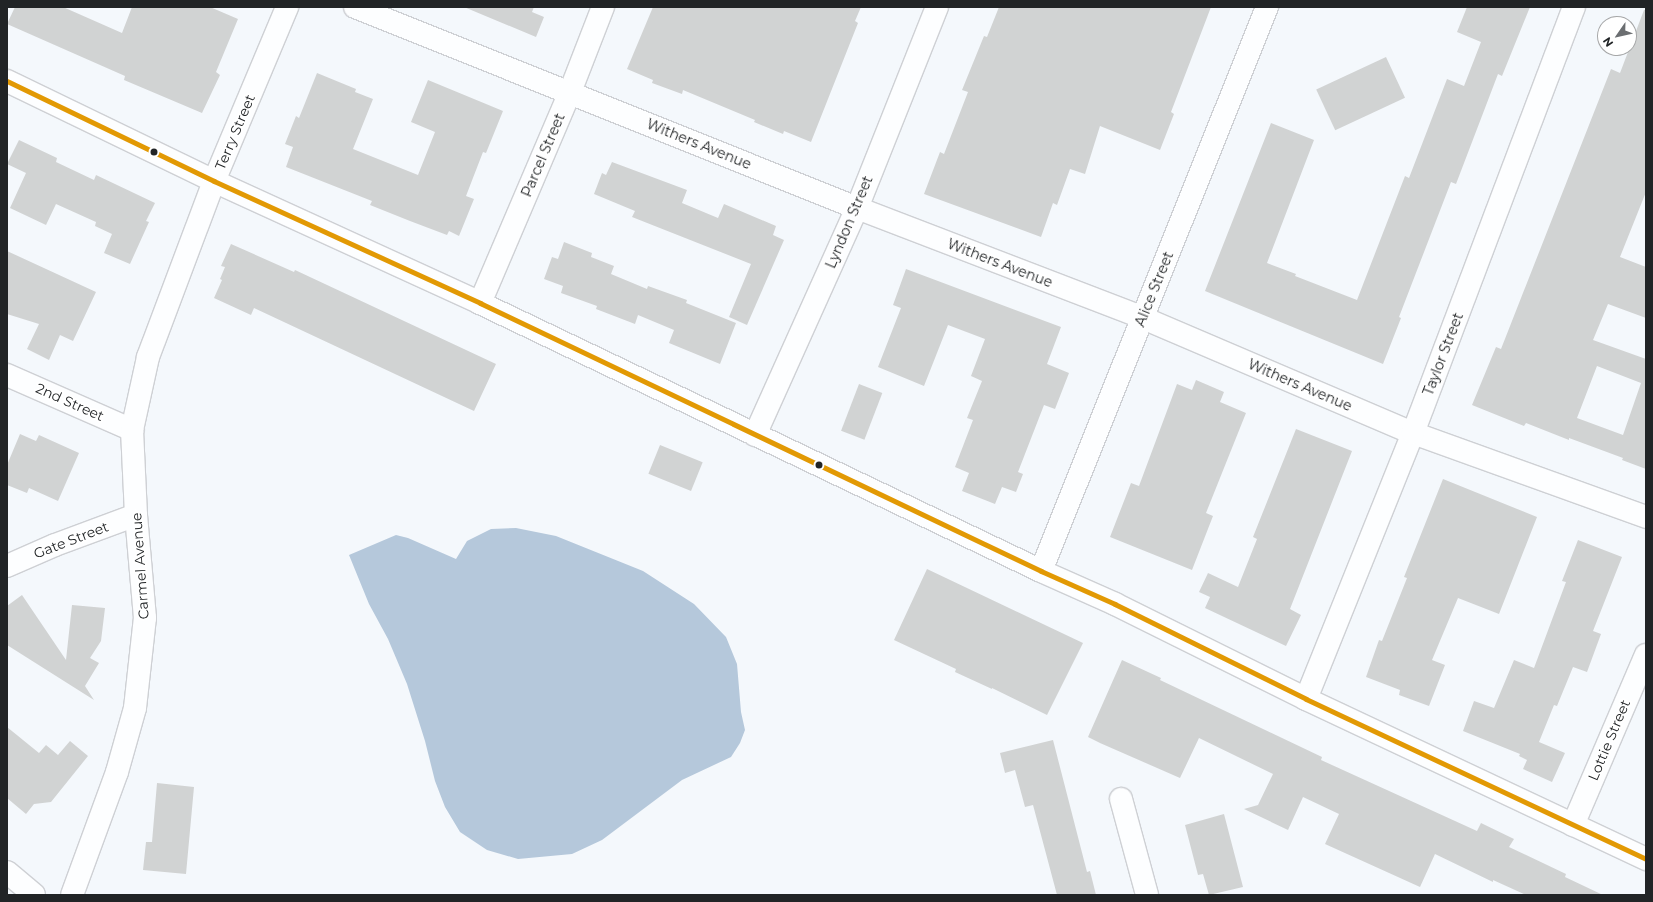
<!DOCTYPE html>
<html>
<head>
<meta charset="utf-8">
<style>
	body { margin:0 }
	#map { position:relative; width:1653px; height:902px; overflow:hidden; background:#f4f8fc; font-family:Montserrat,sans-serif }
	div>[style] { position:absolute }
	.water>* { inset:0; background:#b5c8db }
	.building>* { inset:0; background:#d1d3d3; transform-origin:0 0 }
	.roads { filter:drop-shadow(1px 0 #ced0d4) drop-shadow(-1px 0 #ced0d4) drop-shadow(0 1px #ced0d4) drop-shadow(0 -1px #ced0d4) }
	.minor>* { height:22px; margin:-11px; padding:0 11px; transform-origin:11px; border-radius:11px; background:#fdfeff }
	.major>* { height:22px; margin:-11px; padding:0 11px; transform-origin:11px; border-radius:11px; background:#fdfeff }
	.bus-1>* { height:5px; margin:-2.5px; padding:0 2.5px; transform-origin:2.5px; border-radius:2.5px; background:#e29904 }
	.dots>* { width:11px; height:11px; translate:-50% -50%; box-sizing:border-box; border:2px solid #fff; border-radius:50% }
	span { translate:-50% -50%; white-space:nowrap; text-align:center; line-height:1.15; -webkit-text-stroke:4px #fff; paint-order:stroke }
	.street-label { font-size:14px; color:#212426 }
	.frame { position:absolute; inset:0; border:8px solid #212426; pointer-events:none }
	.north { position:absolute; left:1597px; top:16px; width:40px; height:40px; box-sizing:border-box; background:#fff; border:1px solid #a6a7a8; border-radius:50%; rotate:236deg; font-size:11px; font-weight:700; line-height:16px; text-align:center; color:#212426 }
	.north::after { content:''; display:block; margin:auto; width:14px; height:18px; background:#6b6e71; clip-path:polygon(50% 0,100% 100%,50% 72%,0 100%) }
</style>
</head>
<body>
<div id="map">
	<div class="water">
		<div style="clip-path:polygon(516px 528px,556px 536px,643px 571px,694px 604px,726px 637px,737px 664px,741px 712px,745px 730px,740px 743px,731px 757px,682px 780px,602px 840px,572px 854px,518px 859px,487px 850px,460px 832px,445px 807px,435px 781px,425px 741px,407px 684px,388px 639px,369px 604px,349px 555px,396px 535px,408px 538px,456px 559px,467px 541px,491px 529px)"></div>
	</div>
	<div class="building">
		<div style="clip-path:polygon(15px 7px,63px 7px,122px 33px,132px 7px,210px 7px,238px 19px,216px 72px,220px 75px,202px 113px,124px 80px,125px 76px,7px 24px)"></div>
		<div style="clip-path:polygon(464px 7px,534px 7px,532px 12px,544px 17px,536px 37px)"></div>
		<div style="clip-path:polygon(653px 7px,861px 7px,855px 21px,858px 23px,811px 142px,784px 131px,783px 134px,754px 122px,755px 120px,683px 90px,682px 94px,652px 83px,653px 80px,627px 69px)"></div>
		<div style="clip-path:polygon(999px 7px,1211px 7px,1171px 112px,1174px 114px,1160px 150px,1100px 126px,1085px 174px,1070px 169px,1057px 205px,1053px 203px,1041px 237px,924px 194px,940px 152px,944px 154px,968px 92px,962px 90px,984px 36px,987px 37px)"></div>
		<div style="clip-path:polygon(1467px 7px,1530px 7px,1502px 76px,1498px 74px,1456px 184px,1451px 182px,1399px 317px,1401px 318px,1383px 364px,1205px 291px,1271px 123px,1314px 140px,1267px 263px,1296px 274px,1295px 276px,1357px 300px,1405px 176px,1409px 178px,1447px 79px,1464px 86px,1481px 42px,1457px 32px)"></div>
		<div style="clip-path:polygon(evenodd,1644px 10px,1646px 10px,1646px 192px,1620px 257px,1646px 267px,1646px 318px,1608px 304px,1593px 340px,1646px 359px,1646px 469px,1622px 460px,1623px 458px,1569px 438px,1569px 440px,1526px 423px,1524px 426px,1472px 405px,1496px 347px,1501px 349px,1611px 69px,1620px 73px,1644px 10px,1597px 366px,1641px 383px,1623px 435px,1577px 418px,1597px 366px)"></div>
		<div style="left:1386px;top:57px;width:45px;height:77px;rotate:65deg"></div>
		<div style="clip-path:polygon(317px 73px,356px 89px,355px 92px,373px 99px,353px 149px,418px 175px,435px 132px,411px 122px,428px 80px,503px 111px,486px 153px,483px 152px,466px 196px,474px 199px,459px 236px,449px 231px,447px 235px,410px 221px,370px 205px,372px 201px,286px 167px,293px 147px,285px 144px,296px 116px,299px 118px)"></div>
		<div style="clip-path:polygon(19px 140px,57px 158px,56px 162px,94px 180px,96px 175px,155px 203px,146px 221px,149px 222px,130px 264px,104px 253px,112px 234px,95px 226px,96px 222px,56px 204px,46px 225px,10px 208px,26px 173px,7px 164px)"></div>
		<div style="clip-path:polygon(612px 162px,687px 190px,682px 203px,718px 218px,724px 204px,776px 226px,773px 235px,784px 240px,747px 325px,729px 317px,751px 264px,632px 217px,635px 211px,594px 194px,602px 173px,606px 175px)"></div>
		<div style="clip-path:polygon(564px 242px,592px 253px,591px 257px,614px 266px,611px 274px,647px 289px,648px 286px,687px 300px,686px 303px,736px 323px,720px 364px,669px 343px,674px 330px,638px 315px,635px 324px,596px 309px,597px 306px,561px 293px,563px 286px,544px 279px,552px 257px,558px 259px)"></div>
		<div style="clip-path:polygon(231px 244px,294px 272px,295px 270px,496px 364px,474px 411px,254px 308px,251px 315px,214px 298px,222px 280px,220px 279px,225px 267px,221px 266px)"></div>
		<div style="clip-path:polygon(7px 251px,96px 292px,73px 341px,60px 335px,49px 360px,27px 349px,39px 324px,7px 314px)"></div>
		<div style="clip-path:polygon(906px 269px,1061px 327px,1047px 364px,1069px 373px,1055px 409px,1044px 405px,1018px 472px,1023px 474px,1016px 492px,1002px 487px,995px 504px,962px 491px,969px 473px,955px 467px,973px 420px,967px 418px,982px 381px,971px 376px,985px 339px,948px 325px,924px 386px,878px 367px,901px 308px,893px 305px)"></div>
		<div style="clip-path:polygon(1196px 380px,1224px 392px,1220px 402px,1246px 413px,1206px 513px,1213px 516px,1192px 570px,1110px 537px,1131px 483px,1139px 486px,1177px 384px,1192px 390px)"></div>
		<div style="left:859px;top:384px;width:25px;height:50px;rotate:21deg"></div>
		<div style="clip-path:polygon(1296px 429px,1352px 451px,1290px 609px,1301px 615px,1286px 646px,1205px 608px,1210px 597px,1199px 592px,1208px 573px,1238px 587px,1257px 539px,1253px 537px)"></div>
		<div style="clip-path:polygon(20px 434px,36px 441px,39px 435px,79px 453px,58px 501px,29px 488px,27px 493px,7px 485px,7px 465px)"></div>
		<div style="left:660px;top:445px;width:46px;height:31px;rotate:22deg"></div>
		<div style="clip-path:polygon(1443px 479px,1537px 517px,1499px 614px,1458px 598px,1432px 660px,1445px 665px,1429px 706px,1399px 695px,1400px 690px,1366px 677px,1379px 640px,1382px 641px,1407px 578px,1404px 577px)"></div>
		<div style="clip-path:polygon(1578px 540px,1622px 557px,1593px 631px,1601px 634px,1587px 672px,1573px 667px,1557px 706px,1554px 705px,1539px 742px,1565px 753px,1552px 782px,1523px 769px,1527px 760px,1519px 756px,1520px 754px,1463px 731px,1474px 701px,1494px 708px,1514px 660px,1534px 668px,1566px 582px,1562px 581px)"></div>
		<div style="clip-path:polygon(927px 569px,1083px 643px,1047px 715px,992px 688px,992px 689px,955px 672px,956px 669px,894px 640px)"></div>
		<div style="clip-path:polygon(22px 595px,66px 660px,72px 605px,105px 608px,101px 641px,90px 658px,99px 663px,85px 686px,94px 700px,7px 645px,7px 606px)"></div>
		<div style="clip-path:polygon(1122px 660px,1161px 678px,1160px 680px,1322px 757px,1321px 760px,1477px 831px,1481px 823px,1514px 839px,1509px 847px,1566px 874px,1565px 877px,1603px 895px,1526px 895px,1493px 880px,1493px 882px,1435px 854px,1420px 887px,1325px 844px,1339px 814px,1303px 797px,1288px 830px,1244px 809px,1258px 805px,1273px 774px,1199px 738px,1180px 778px,1100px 743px,1088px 737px)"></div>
		<div style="clip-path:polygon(7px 727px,39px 753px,46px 745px,58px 755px,70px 741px,88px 756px,51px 802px,34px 804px,26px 814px,7px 798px)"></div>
		<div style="clip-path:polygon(1053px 740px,1087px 872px,1090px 871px,1096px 895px,1057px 895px,1033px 805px,1025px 807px,1015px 770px,1005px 773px,1000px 753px)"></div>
		<div style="clip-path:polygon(157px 783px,194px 787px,186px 874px,143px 870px,146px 842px,152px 842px)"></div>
		<div style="clip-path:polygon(1224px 814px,1243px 887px,1209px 895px,1203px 874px,1198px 875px,1185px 825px)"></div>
	</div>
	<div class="roads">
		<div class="minor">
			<div style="left:355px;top:7px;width:541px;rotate:21.82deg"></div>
			<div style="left:857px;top:208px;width:306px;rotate:21deg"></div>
			<div style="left:1143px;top:318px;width:293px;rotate:23.1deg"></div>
			<div style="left:1413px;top:433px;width:248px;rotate:19.8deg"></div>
			<div style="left:480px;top:303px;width:229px;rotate:-66.9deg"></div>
			<div style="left:570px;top:92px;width:91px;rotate:-68.8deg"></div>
			<div style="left:7px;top:375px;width:137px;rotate:23.7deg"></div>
			<div style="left:755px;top:435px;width:249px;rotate:-65.8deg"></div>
			<div style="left:857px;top:208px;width:216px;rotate:-68.3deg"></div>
			<div style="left:7px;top:566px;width:52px;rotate:-23.6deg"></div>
			<div style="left:55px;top:545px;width:86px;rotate:-20.3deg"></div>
			<div style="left:1041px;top:571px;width:608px;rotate:-68.16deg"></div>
			<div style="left:1306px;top:699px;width:287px;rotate:-68.1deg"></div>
			<div style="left:1413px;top:433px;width:455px;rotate:-69.3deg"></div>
			<div style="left:1121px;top:799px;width:99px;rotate:74.8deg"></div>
			<div style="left:1573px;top:825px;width:185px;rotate:-66.8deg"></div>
			<div style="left:7px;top:872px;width:35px;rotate:40deg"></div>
			<div style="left:72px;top:895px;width:131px;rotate:-69.9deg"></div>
			<div style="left:117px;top:772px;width:66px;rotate:-74.3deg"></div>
			<div style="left:135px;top:708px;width:91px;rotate:-83.7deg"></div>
			<div style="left:145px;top:618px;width:103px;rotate:-95deg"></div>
			<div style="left:136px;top:515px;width:85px;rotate:-92.7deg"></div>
			<div style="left:132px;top:430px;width:75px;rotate:-77.6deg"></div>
			<div style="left:148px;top:357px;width:188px;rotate:-69.4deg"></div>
			<div style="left:214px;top:181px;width:189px;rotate:-67.2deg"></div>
		</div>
		<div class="major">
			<div style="left:7px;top:81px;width:230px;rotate:25.8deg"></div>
			<div style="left:214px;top:181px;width:293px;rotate:24.6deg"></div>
			<div style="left:480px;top:303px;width:622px;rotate:25.53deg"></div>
			<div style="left:1041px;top:571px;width:81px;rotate:24deg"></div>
			<div style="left:1115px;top:604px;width:213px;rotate:26.4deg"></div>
			<div style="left:1306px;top:699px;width:376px;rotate:25.2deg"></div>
		</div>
	</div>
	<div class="bus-1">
		<div style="left:7px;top:81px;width:230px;rotate:25.8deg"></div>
		<div style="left:214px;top:181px;width:293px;rotate:24.6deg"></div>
		<div style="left:480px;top:303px;width:622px;rotate:25.53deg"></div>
		<div style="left:1041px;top:571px;width:81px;rotate:24deg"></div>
		<div style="left:1115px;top:604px;width:213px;rotate:26.4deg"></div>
		<div style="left:1306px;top:699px;width:376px;rotate:25.2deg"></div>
	</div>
	<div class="dots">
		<div style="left:154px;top:152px;background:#212426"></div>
		<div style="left:819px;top:465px;background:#212426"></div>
	</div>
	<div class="street-label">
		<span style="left:235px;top:132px;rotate:-67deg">Terry Street</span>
		<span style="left:699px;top:144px;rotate:22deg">Withers Avenue</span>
		<span style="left:543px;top:155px;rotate:-67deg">Parcel Street</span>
		<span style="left:849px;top:222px;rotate:-67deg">Lyndon Street</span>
		<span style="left:1000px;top:263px;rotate:21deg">Withers Avenue</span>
		<span style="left:1154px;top:289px;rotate:-68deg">Alice Street</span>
		<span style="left:1443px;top:354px;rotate:-69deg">Taylor Street</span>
		<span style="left:1300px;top:385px;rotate:23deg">Withers Avenue</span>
		<span style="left:70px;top:402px;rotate:24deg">2nd Street</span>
		<span style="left:71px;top:540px;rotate:-21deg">Gate Street</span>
		<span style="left:140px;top:566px;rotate:-94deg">Carmel Avenue</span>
		<span style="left:1609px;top:740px;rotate:-67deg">Lottie Street</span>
	</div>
	<div class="frame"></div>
	<div class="north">N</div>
</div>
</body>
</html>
